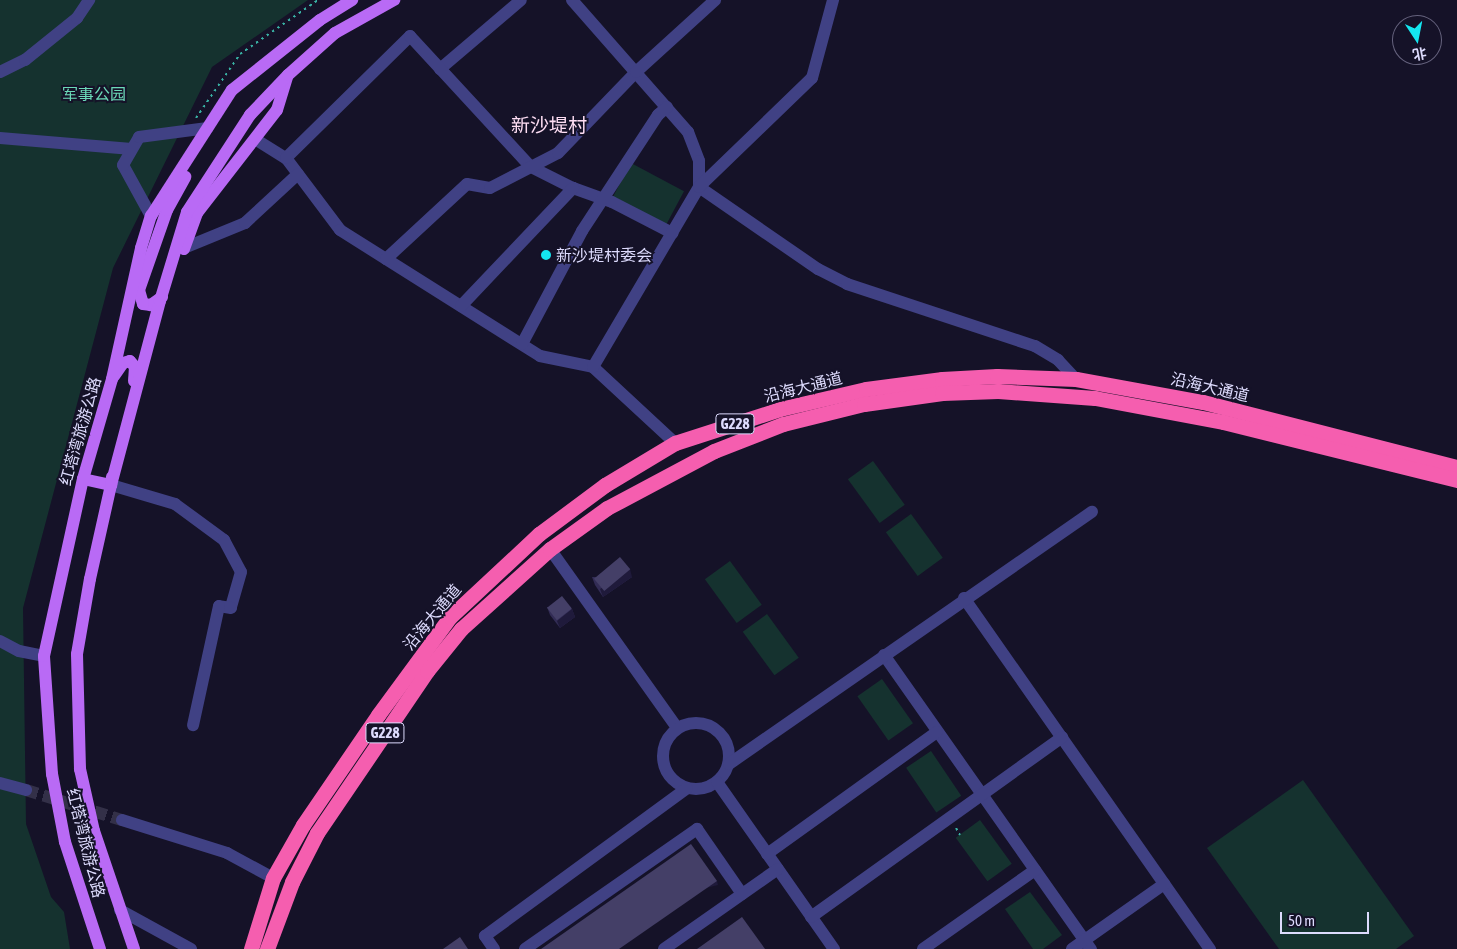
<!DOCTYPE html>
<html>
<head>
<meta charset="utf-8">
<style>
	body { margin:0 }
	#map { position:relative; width:1457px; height:949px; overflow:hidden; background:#151228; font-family:"Asap Condensed","Noto Sans SC",sans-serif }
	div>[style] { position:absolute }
	.green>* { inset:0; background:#15322f; transform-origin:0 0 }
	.minor-tunnel>* { height:12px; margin-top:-6px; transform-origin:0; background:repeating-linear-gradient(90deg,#333048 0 12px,transparent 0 18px) }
	.path>* { height:2px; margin-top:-1px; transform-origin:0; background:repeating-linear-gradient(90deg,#39b3a5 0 2.5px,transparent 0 6.5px) }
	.minor>* { height:12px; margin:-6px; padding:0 6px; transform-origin:6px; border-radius:6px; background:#404184 }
	.minor>.ring { margin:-6px; padding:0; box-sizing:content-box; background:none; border:12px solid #404184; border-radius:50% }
	.major>* { height:12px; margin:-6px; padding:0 6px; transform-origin:6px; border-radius:6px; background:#b96af5 }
	.highway>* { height:15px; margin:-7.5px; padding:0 7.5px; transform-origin:7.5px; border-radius:7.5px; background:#f55eaf }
	.wall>* { inset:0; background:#322c55 }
	.shaded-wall>* { inset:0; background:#1f1a3b; transform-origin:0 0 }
	.building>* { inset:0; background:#443f67; transform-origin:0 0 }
	.dots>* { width:14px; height:14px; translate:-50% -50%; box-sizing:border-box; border:2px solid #151228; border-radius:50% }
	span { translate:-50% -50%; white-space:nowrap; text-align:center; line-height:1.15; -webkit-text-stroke:4px #151228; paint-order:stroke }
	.shield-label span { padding:1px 4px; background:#151228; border:1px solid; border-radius:4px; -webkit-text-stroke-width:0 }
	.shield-label { font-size:15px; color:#dddbfd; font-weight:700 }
	.park-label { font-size:16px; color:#6bd9b8 }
	.poi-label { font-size:16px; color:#dddbfd }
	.left { translate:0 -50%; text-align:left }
	.street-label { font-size:16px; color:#dddbfd }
	.quarter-label { font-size:19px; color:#fdddf3 }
	.north { position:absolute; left:1392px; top:15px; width:50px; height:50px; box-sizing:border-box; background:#151228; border:1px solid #65627d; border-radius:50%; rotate:169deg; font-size:14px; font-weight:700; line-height:20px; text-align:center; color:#dddbfd }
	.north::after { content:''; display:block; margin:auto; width:18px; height:22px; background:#14e6f0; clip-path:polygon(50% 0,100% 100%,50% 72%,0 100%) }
	.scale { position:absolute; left:1280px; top:912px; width:89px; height:22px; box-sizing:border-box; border:2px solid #dddbfd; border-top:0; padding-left:6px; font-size:15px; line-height:18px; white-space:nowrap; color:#dddbfd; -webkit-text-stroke:4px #151228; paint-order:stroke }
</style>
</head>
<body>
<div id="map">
	<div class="green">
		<div style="clip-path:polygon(0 0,308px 0,212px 67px,113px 268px,23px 608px,26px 824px,51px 897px,64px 912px,70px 949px,0 949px)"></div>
		<div style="left:631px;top:163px;width:60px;height:38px;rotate:28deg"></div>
		<div style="left:873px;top:461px;width:54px;height:31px;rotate:54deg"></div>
		<div style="left:911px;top:514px;width:54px;height:31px;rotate:54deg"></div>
		<div style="left:730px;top:561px;width:54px;height:31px;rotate:54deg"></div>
		<div style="left:767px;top:614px;width:54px;height:30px;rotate:54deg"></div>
		<div style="left:882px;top:679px;width:54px;height:30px;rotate:55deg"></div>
		<div style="left:931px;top:751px;width:54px;height:30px;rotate:56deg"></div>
		<div style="clip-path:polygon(1303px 780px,1414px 936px,1396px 949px,1279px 949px,1207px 848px)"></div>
		<div style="left:980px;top:820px;width:54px;height:30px;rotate:54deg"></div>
		<div style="clip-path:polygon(1030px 892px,1062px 935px,1043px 949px,1033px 949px,1005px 909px)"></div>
	</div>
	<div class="minor-tunnel">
		<div style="left:26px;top:790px;width:101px;rotate:17.4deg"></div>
	</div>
	<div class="path">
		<div style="left:196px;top:118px;width:78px;rotate:-55.5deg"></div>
		<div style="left:240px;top:54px;width:95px;rotate:-34.7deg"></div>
		<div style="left:956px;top:828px;width:8px;rotate:60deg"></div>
	</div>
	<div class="minor">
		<div style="left:572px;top:0;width:176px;rotate:48.7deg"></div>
		<div style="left:688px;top:132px;width:31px;rotate:69deg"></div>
		<div style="left:699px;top:161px;width:26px;rotate:90deg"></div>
		<div style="left:699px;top:187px;width:145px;rotate:34.6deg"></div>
		<div style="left:818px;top:269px;width:33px;rotate:27deg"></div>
		<div style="left:847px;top:284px;width:198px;rotate:18.3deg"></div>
		<div style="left:1035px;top:346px;width:27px;rotate:31deg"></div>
		<div style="left:1058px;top:360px;width:26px;rotate:47deg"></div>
		<div style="left:440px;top:69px;width:106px;rotate:-40.4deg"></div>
		<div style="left:0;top:72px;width:28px;rotate:-26deg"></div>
		<div style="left:25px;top:60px;width:67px;rotate:-38.9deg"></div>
		<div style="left:77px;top:18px;width:22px;rotate:-56deg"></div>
		<div style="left:0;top:138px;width:132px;rotate:4.8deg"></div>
		<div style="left:255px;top:139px;width:36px;rotate:32deg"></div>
		<div style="left:286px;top:158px;width:90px;rotate:53.1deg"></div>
		<div style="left:340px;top:230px;width:236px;rotate:32.2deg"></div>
		<div style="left:540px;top:356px;width:54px;rotate:11.7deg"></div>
		<div style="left:593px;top:367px;width:112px;rotate:42.8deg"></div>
		<div style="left:286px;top:158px;width:174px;rotate:-44.5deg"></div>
		<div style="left:410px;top:36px;width:178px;rotate:47.3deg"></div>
		<div style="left:531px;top:167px;width:47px;rotate:26.6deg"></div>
		<div style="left:573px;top:188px;width:41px;rotate:19.7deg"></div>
		<div style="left:612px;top:202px;width:68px;rotate:27.3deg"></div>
		<div style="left:151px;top:216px;width:58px;rotate:-118.8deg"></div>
		<div style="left:123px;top:165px;width:32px;rotate:-60deg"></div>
		<div style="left:139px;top:137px;width:69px;rotate:-7.5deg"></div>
		<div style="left:184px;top:248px;width:66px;rotate:-22.3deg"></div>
		<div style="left:245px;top:223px;width:72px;rotate:-42.8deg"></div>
		<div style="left:386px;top:259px;width:110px;rotate:-42.8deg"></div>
		<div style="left:467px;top:184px;width:23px;rotate:10deg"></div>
		<div style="left:490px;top:188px;width:76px;rotate:-27.2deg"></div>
		<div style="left:558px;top:153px;width:112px;rotate:-46.1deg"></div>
		<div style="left:636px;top:72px;width:107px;rotate:-42.3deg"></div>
		<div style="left:461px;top:306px;width:163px;rotate:-46.5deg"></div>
		<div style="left:522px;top:344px;width:128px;rotate:-62deg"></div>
		<div style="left:582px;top:231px;width:139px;rotate:-56.8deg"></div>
		<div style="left:658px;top:115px;width:12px;rotate:-42deg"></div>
		<div style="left:593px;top:367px;width:209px;rotate:-59.5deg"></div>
		<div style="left:699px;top:187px;width:157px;rotate:-44deg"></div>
		<div style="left:812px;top:78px;width:81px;rotate:-74.9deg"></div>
		<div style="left:111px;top:485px;width:67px;rotate:16.5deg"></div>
		<div style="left:175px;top:504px;width:61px;rotate:36.3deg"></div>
		<div style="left:224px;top:540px;width:36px;rotate:62deg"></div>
		<div style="left:241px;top:572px;width:37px;rotate:106deg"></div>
		<div style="left:231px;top:608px;width:12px;rotate:-171deg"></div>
		<div style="left:219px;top:606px;width:122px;rotate:102.3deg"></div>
		<div style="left:550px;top:549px;width:219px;rotate:54.6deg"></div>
		<div style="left:964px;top:598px;width:429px;rotate:55deg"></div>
		<div style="left:0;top:641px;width:21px;rotate:28deg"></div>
		<div style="left:19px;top:651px;width:25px;rotate:11deg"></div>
		<div style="left:884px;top:655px;width:360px;rotate:54.9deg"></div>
		<div class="ring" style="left:663px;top:723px;width:54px;height:54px"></div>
		<div style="left:729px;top:764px;width:442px;rotate:-34.8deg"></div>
		<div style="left:717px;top:782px;width:204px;rotate:55deg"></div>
		<div style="left:0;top:783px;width:27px;rotate:15deg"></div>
		<div style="left:122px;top:820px;width:110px;rotate:17.4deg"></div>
		<div style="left:227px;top:853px;width:52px;rotate:28.5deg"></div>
		<div style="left:767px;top:854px;width:209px;rotate:-35.7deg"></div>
		<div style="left:120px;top:910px;width:81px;rotate:28.8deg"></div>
		<div style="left:811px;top:917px;width:309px;rotate:-35.6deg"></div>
		<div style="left:494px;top:949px;width:16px;rotate:-125deg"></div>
		<div style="left:485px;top:936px;width:250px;rotate:-36.2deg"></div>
		<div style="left:525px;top:949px;width:210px;rotate:-34.9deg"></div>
		<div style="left:697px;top:829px;width:79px;rotate:55.3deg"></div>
		<div style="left:664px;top:949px;width:139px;rotate:-35.1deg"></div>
		<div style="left:923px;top:949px;width:137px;rotate:-35.2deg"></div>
		<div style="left:1072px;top:949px;width:113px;rotate:-35.2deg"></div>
	</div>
	<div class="major">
		<div style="left:184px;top:249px;width:38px;rotate:-70deg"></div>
		<div style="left:197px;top:213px;width:130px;rotate:-52.2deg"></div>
		<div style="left:277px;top:110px;width:34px;rotate:-73deg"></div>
		<div style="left:162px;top:297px;width:14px;rotate:144deg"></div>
		<div style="left:151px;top:305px;width:8px;rotate:-173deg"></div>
		<div style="left:143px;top:304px;width:15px;rotate:-106deg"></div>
		<div style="left:139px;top:290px;width:85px;rotate:-70.7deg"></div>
		<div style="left:167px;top:210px;width:38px;rotate:-61deg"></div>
		<div style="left:114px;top:376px;width:16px;rotate:-55deg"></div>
		<div style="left:123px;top:363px;width:7px;rotate:-16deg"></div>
		<div style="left:130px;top:361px;width:8px;rotate:50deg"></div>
		<div style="left:135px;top:367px;width:14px;rotate:94deg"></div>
		<div style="left:83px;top:479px;width:29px;rotate:12deg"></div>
		<div style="left:111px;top:485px;width:8px;rotate:-83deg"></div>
		<div style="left:100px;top:949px;width:113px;rotate:-108.1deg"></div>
		<div style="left:65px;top:842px;width:69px;rotate:-100.8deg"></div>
		<div style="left:52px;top:774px;width:118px;rotate:-93.9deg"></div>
		<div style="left:44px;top:656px;width:181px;rotate:-77.6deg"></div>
		<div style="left:83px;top:479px;width:104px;rotate:-73.8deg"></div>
		<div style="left:112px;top:379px;width:134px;rotate:-77.5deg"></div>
		<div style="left:141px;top:248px;width:34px;rotate:-73deg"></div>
		<div style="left:151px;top:216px;width:150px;rotate:-57.3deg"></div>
		<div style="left:232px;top:90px;width:112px;rotate:-38.5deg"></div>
		<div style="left:320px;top:20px;width:38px;rotate:-32deg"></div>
		<div style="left:134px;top:949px;width:125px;rotate:-108.7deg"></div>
		<div style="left:94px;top:831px;width:64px;rotate:-102.7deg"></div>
		<div style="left:80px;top:769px;width:115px;rotate:-91.5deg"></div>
		<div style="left:77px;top:654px;width:76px;rotate:-80.2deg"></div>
		<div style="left:90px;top:579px;width:96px;rotate:-77.4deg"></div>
		<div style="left:111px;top:485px;width:190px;rotate:-75.1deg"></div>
		<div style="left:160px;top:301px;width:93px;rotate:-73.1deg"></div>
		<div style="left:187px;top:212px;width:116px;rotate:-57deg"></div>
		<div style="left:250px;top:115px;width:55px;rotate:-46.5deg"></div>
		<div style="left:288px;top:75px;width:63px;rotate:-41.8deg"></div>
		<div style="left:335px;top:33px;width:68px;rotate:-29.2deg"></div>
	</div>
	<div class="highway">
		<div style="left:251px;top:949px;width:74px;rotate:-72.8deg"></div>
		<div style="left:273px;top:878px;width:61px;rotate:-60.5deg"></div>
		<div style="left:303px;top:825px;width:133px;rotate:-55.7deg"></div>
		<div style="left:378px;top:715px;width:122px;rotate:-53.7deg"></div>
		<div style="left:450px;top:617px;width:122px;rotate:-43deg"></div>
		<div style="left:539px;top:534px;width:82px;rotate:-36.6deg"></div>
		<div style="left:605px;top:485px;width:82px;rotate:-31deg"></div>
		<div style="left:675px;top:443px;width:110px;rotate:-17.9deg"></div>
		<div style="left:780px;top:409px;width:88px;rotate:-13.1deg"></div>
		<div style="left:866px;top:389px;width:77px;rotate:-7.5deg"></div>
		<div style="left:942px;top:379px;width:55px;rotate:-3.1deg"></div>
		<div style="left:997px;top:376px;width:79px;rotate:2.2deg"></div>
		<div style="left:1076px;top:379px;width:129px;rotate:10.3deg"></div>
		<div style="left:1203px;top:402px;width:262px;rotate:14.4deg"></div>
		<div style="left:267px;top:949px;width:72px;rotate:-69.5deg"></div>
		<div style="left:292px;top:882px;width:55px;rotate:-63deg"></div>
		<div style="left:317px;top:833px;width:196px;rotate:-55.8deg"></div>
		<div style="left:427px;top:671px;width:54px;rotate:-51deg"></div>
		<div style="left:461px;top:629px;width:120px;rotate:-42deg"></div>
		<div style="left:550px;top:549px;width:70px;rotate:-35.7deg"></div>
		<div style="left:607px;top:508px;width:121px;rotate:-28deg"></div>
		<div style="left:714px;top:451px;width:74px;rotate:-21.4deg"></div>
		<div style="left:783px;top:424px;width:83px;rotate:-13.9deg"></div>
		<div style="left:864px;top:404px;width:79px;rotate:-8deg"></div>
		<div style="left:942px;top:393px;width:56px;rotate:-2deg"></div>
		<div style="left:998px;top:391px;width:97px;rotate:4.1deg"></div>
		<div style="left:1095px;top:398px;width:130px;rotate:10.6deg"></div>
		<div style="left:1223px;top:422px;width:241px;rotate:13.9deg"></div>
	</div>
	<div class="wall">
		<div style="clip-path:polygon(592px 577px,632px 577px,603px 597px,595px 585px)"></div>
		<div style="clip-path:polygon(547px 607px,572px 609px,575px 617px,560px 628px,550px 615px)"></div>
	</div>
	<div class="shaded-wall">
		<div style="clip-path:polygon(630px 569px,632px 577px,603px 597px,600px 589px)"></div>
		<div style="clip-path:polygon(572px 609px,575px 617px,560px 628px,557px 621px)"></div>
		<div style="left:717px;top:881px;width:4px;height:119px;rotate:76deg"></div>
	</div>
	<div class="building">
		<div style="left:620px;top:557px;width:16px;height:34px;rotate:50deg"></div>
		<div style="left:562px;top:596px;width:16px;height:19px;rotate:52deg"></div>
		<div style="clip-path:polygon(691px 844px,717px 881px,619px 949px,541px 949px)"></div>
		<div style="clip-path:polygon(742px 917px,765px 949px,697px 949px)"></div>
		<div style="clip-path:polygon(460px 937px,468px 949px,443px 949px)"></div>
	</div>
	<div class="dots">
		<div style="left:546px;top:255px;background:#14e6f0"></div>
	</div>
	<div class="shield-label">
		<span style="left:735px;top:424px">G228</span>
		<span style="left:385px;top:733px">G228</span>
	</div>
	<div class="park-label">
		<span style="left:94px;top:94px">军事公园</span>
	</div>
	<div class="poi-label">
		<span class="left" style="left:556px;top:255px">新沙堤村委会</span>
	</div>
	<div class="street-label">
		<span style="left:803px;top:387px;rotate:-14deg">沿海大通道</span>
		<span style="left:1210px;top:387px;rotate:13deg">沿海大通道</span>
		<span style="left:80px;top:431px;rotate:-74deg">红塔湾旅游公路</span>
		<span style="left:432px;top:617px;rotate:-50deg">沿海大通道</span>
		<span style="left:86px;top:843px;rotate:76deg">红塔湾旅游公路</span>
	</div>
	<div class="quarter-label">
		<span style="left:549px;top:126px">新沙堤村</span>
	</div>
	<div class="north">北</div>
	<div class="scale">50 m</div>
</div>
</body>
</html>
